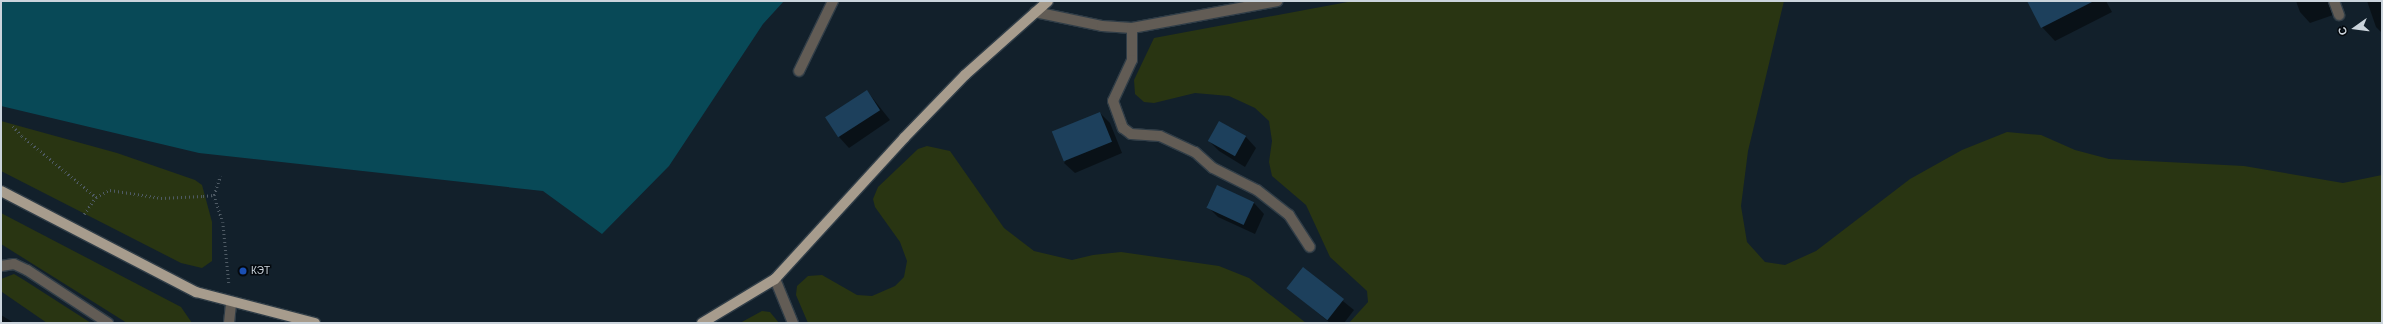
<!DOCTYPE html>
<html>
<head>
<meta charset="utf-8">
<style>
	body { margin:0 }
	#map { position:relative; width:2383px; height:324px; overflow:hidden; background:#12202b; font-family:"Work Sans",sans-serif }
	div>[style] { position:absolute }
	.green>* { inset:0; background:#293512 }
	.water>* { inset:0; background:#084957 }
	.shadow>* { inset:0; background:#0007 }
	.building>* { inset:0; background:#1d405c; transform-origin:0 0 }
	.path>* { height:2.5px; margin-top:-1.25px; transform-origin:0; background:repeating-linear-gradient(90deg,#4f5b65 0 1px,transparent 0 4px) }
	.roads { filter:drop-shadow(1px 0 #303d47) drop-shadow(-1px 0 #303d47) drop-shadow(0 1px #303d47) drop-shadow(0 -1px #303d47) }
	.minor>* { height:10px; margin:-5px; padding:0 5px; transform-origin:5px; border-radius:5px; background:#625c55 }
	.major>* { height:10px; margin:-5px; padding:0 5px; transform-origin:5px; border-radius:5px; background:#a79c8d }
	.dots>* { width:11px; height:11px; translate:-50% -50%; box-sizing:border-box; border:2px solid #04090e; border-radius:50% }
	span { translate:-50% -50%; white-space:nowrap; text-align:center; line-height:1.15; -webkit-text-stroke:3px #04090e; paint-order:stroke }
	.poi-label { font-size:10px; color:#cbd4dc }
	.left { translate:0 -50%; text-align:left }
	.frame { position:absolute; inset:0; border:2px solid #cbd4dc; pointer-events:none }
	.north { position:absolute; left:2335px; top:8px; width:40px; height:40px; -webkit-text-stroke:3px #04090e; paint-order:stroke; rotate:256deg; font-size:11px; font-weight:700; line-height:16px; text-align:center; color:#cbd4dc }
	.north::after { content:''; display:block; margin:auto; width:14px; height:18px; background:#cbd4dc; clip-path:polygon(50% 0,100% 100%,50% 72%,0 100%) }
</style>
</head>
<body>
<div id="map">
	<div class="green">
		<div style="clip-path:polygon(1353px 1px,1784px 1px,1748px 151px,1741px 206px,1747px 242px,1765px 262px,1785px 265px,1816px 251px,1910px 179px,1962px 150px,2007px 132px,2041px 135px,2075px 150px,2109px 159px,2244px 166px,2343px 183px,2382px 175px,2382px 323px,1349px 323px,1368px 302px,1367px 291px,1330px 257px,1306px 205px,1272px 176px,1269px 162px,1272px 141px,1269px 121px,1255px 108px,1229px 96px,1195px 93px,1154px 103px,1144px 102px,1135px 94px,1134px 80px,1154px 38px)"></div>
		<div style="clip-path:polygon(1px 121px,117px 153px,195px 180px,202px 185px,212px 222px,212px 261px,202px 268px,181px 263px,1px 171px)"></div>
		<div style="clip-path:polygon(927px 146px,950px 151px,1004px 228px,1034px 251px,1072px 260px,1093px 255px,1121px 252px,1219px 266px,1249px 278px,1306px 323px,808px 323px,796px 295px,797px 286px,808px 276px,822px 275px,857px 295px,872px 296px,895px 286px,904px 277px,907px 261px,900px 242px,875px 207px,873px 199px,878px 187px,918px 149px)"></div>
		<div style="clip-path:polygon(1px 213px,181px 307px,192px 323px,127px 323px,1px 244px)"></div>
		<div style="clip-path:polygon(14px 274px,24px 280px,91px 323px,47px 323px,2px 292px,1px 279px)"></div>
		<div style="clip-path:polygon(762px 311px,770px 312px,779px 323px,740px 323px)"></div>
	</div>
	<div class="water">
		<div style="clip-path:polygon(1px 1px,784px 1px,763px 24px,669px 166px,602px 234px,543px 191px,199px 153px,1px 106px)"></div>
	</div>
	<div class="shadow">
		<div style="clip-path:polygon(2028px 1px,2106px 1px,2112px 12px,2055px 41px,2042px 27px)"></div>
		<div style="clip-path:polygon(2296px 1px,2331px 1px,2336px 14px,2310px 23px,2300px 12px)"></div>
		<div style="clip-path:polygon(2367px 1px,2382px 1px,2382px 33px,2376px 27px)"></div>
		<div style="clip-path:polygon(867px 91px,890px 120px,849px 148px,839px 137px)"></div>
		<div style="clip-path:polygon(1100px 113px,1110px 123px,1122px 153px,1075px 173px,1064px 163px)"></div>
		<div style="clip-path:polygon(1220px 122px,1246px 137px,1256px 148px,1245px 167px,1219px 151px,1209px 141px)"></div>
		<div style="clip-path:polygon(1217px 186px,1254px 203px,1264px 214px,1255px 234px,1218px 217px,1207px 206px)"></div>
		<div style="clip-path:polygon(1303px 269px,1354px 310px,1344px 323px,1330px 323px,1288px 288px)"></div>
		<div style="clip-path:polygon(1px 315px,14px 323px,1px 323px)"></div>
	</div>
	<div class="building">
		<div style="clip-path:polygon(2027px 1px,2094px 1px,2041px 28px)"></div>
		<div style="left:867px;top:90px;width:24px;height:50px;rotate:57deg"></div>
		<div style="left:1100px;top:112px;width:32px;height:52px;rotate:68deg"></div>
		<div style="left:1219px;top:121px;width:31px;height:23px;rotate:29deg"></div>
		<div style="left:1217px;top:185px;width:41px;height:25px;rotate:25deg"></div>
		<div style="left:1303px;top:267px;width:52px;height:27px;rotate:38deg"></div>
	</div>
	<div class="path">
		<div style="left:13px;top:126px;width:13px;rotate:48deg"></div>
		<div style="left:22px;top:136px;width:96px;rotate:39.5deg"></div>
		<div style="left:214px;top:195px;width:28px;rotate:72deg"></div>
		<div style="left:223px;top:222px;width:61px;rotate:84.4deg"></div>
		<div style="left:84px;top:214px;width:21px;rotate:-55deg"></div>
		<div style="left:96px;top:197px;width:16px;rotate:-27deg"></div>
		<div style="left:110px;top:190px;width:52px;rotate:8.9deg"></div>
		<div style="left:161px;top:198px;width:42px;rotate:-2.7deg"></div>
		<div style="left:203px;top:196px;width:11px;rotate:-5deg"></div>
		<div style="left:214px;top:195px;width:20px;rotate:-72deg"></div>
	</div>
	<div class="roads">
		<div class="minor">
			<div style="left:2334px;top:1px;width:15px;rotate:70deg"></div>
			<div style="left:1035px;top:12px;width:68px;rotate:11.8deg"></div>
			<div style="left:1102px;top:26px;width:30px;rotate:4deg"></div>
			<div style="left:1132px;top:28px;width:148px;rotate:-10.5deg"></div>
			<div style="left:1132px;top:28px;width:32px;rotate:90deg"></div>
			<div style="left:1132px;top:60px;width:45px;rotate:114.9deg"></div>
			<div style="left:1113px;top:101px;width:29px;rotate:70deg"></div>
			<div style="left:1123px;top:128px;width:10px;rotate:37deg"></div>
			<div style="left:1131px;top:134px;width:29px;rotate:4deg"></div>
			<div style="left:1160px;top:136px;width:38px;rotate:25deg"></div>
			<div style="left:1195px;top:152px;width:24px;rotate:42deg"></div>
			<div style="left:1213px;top:168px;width:49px;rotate:26.6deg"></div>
			<div style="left:1257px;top:190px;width:41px;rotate:38deg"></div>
			<div style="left:1289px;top:215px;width:38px;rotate:57deg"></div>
			<div style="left:799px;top:71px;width:78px;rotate:-64.1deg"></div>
			<div style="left:1px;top:266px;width:13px;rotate:-9deg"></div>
			<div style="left:14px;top:264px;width:14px;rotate:25deg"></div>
			<div style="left:27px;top:270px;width:97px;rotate:33.2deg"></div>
			<div style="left:775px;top:279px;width:48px;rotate:67.8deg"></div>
			<div style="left:229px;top:323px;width:20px;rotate:-84deg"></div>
		</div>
		<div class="major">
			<div style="left:1px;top:191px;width:220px;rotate:27.4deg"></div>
			<div style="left:196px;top:292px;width:123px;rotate:14.6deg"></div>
			<div style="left:702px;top:323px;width:85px;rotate:-31.1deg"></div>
			<div style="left:775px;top:279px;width:191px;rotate:-47.5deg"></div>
			<div style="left:904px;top:138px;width:88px;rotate:-45.9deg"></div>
			<div style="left:965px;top:75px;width:111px;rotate:-41.7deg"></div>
		</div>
	</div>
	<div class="dots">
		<div style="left:243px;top:271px;background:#1a4fb4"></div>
	</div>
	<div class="poi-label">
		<span class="left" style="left:251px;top:271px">КЭТ</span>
	</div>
	<div class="frame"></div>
	<div class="north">С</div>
</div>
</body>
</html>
